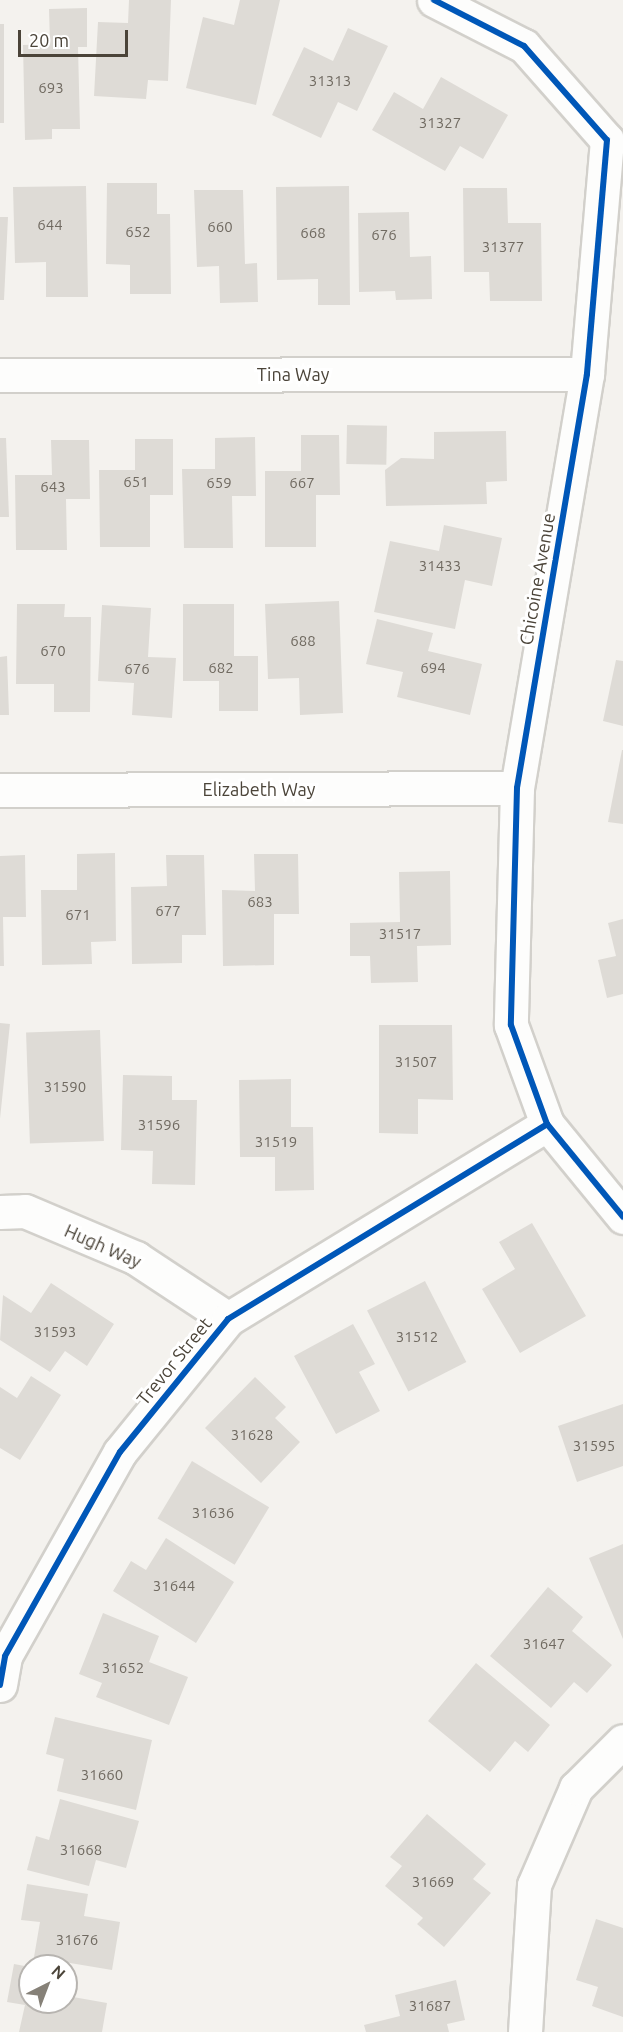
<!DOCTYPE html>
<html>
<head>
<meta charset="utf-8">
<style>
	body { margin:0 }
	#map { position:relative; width:623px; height:2032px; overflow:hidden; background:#f4f2ee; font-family:Ubuntu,sans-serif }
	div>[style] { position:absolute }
	.building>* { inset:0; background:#dedbd6; transform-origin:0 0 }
	.roads { filter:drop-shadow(2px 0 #d2d0cb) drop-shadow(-2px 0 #d2d0cb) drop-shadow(0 2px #d2d0cb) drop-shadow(0 -2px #d2d0cb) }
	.street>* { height:33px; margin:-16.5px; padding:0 16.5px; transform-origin:16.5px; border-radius:16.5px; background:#fdfdfc }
	.cycleway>* { height:6px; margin:-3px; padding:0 3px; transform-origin:3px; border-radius:3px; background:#0057b8 }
	span { translate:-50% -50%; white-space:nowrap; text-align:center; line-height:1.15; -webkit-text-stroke:6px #fff; paint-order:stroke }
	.number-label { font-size:15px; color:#706a61 }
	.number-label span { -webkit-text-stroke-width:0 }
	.street-label { font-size:18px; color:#4b4439 }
	.north { position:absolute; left:18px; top:1954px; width:60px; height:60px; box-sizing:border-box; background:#fff; border:2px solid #b7b4b0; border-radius:50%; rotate:42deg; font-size:16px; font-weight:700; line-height:24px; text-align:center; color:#4b4439 }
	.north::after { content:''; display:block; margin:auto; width:21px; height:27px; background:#868178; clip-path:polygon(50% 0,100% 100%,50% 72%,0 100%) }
	.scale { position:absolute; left:18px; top:30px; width:110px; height:27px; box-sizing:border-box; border:3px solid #4b4439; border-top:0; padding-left:8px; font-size:18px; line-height:21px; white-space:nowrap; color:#4b4439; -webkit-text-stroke:4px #fff; paint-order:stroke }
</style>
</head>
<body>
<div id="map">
	<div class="building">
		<div style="clip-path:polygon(129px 0,171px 0,168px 81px,148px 80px,146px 99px,94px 96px,98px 22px,128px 23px)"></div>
		<div style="clip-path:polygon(240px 0,280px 0,256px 105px,186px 88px,203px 17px,234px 25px)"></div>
		<div style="clip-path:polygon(87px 8px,87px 47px,78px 47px,80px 129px,52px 129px,52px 139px,25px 140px,23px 45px,50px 44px,49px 9px)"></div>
		<div style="left:0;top:24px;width:4px;height:99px"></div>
		<div style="clip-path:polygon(348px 28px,388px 46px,357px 111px,338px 102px,321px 138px,272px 115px,304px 47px,333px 61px)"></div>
		<div style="clip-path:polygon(441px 77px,508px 115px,483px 159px,460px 146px,445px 171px,372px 130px,394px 92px,423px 109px)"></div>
		<div style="clip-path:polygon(107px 183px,157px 183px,157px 214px,170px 214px,171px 294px,130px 294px,130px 265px,106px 264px)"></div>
		<div style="clip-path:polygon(86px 186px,88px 297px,46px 297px,46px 262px,15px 263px,13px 187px)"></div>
		<div style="clip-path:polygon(349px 186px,350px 305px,318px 305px,318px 279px,277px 280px,276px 187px)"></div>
		<div style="clip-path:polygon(463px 188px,507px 188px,508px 223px,541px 223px,542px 301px,490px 301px,489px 272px,464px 272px)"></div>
		<div style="clip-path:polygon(194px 190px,243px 190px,245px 264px,257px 263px,258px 302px,220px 303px,219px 266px,197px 267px)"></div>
		<div style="clip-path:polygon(409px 212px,410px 257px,431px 256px,432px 299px,396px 300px,395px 291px,359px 292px,358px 213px)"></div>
		<div style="clip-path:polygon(0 217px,8px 217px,4px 300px,0 300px)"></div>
		<div style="left:347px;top:425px;width:40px;height:39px;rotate:1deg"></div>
		<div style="clip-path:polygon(506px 431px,507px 481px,486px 482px,487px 504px,386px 506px,385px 470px,401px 458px,434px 459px,434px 432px)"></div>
		<div style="clip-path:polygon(301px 435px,339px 435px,340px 495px,316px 495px,316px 547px,265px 547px,265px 471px,301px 471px)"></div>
		<div style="clip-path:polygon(255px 437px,256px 496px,232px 496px,233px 548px,184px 548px,182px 469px,215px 469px,215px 438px)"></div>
		<div style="clip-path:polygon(0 438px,6px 438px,9px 517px,0 517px)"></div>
		<div style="clip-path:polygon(135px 439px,173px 439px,173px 495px,150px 495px,150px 547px,100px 547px,99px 470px,135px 470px)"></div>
		<div style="clip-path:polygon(51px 440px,89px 440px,90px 499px,66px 499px,67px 550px,16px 550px,15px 475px,52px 475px)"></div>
		<div style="clip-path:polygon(444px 525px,502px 538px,492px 586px,465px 580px,455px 629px,374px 612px,390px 541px,439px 551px)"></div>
		<div style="clip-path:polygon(339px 601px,343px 713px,300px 715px,299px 678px,268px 679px,265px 604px)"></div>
		<div style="clip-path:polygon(17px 604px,65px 604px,64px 617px,91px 617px,90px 712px,54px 712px,54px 684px,16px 684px)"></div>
		<div style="clip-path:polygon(183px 604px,234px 604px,234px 656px,258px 656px,258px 711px,219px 711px,219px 681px,183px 681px)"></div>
		<div style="clip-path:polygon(102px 605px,151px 608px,148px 657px,176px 658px,172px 718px,132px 715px,134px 683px,98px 681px)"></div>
		<div style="clip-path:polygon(377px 619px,433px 633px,428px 651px,482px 664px,470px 715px,397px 697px,403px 672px,366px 664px)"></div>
		<div style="clip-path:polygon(7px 656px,9px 715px,0 715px,0 657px)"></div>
		<div style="clip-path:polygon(616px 660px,623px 661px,623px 726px,603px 721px)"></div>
		<div style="clip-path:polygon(622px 750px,623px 750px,623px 824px,608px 822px)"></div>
		<div style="clip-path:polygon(115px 853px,116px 941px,91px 942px,92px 964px,42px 965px,41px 890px,77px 890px,77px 854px)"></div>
		<div style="clip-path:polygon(254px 854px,298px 854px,299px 914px,274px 914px,274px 965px,223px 966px,222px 890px,255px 891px)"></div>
		<div style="clip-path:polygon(25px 855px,26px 917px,3px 917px,4px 966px,0 966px,0 856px)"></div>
		<div style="clip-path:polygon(166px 855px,204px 855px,206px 935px,182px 935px,182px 963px,132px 964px,131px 887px,167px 886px)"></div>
		<div style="clip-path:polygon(450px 871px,451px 945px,417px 946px,418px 982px,371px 983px,370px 956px,350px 956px,350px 923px,400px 922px,399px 872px)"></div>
		<div style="clip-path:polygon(623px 919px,623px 994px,607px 998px,598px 960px,616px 956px,608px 923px)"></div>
		<div style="left:0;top:1023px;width:10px;height:108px;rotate:6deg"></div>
		<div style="clip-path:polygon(379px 1025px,452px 1025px,453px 1100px,418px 1099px,418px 1134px,379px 1133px)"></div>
		<div style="left:100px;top:1030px;width:111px;height:74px;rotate:88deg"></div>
		<div style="clip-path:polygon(123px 1075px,172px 1076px,172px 1100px,197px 1100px,195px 1185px,152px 1184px,153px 1151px,121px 1150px)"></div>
		<div style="clip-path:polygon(291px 1079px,291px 1127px,313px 1127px,314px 1190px,275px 1191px,275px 1157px,240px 1157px,239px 1080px)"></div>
		<div style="clip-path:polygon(532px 1223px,586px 1316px,520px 1353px,482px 1289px,515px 1269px,499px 1242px)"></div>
		<div style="left:425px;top:1281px;width:91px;height:65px;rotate:63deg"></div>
		<div style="clip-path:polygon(51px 1283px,114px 1324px,87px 1366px,65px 1351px,50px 1372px,0 1340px,3px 1295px,31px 1313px)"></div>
		<div style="clip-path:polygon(353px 1324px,375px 1364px,359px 1372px,380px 1411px,336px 1434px,294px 1356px)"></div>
		<div style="clip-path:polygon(31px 1376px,61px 1395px,20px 1460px,0 1448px,0 1387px,17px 1398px)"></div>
		<div style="clip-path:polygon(255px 1377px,286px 1407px,275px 1418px,300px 1442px,261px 1483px,205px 1428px)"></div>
		<div style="clip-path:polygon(623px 1404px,623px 1466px,577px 1482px,558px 1426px)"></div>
		<div style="left:192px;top:1461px;width:90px;height:67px;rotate:31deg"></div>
		<div style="clip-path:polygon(166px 1538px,234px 1582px,196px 1643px,113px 1591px,131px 1561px,146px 1570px)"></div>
		<div style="clip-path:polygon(623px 1544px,623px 1639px,589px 1558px)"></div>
		<div style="clip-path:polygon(548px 1587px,583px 1617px,572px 1631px,612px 1665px,587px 1693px,574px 1682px,551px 1708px,490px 1656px)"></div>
		<div style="clip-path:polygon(103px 1613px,159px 1636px,149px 1662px,188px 1677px,169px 1725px,96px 1697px,102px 1683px,79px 1674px)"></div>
		<div style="clip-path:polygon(476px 1663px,550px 1725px,528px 1752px,515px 1741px,490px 1772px,428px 1721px)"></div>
		<div style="clip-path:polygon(55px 1717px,152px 1740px,136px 1810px,57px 1791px,64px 1759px,46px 1754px)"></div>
		<div style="clip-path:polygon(60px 1799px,139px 1821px,126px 1868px,96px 1860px,89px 1886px,27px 1870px,36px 1836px,49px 1840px)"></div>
		<div style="clip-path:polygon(427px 1814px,486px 1864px,473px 1879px,491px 1893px,444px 1947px,417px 1924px,423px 1918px,385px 1886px,402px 1866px,390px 1857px)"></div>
		<div style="clip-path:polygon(27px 1884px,88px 1894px,84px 1916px,120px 1922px,112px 1970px,34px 1957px,40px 1922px,21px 1920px)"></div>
		<div style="clip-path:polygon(596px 1919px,623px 1928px,623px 2017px,592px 2006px,598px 1987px,576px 1980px)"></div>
		<div style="clip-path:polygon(14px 1964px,30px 1967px,30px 2002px,66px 2002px,66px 1973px,76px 1975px,73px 1997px,107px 2003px,102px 2032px,19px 2032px,25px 2005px,7px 2002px)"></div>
		<div style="clip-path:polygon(456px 1980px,465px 2020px,447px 2024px,449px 2032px,366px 2032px,364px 2025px,400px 2016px,395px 1995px)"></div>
	</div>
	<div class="roads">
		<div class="street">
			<div style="left:434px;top:0;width:101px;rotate:27.1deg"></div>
			<div style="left:524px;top:46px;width:125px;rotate:48.6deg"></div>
			<div style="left:607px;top:140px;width:235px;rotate:94.9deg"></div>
			<div style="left:587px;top:374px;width:420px;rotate:99.6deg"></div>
			<div style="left:517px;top:788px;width:237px;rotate:91.5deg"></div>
			<div style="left:511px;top:1025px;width:105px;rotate:70deg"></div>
			<div style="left:547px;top:1124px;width:120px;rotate:50.7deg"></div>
			<div style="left:0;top:375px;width:587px;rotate:-0.1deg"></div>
			<div style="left:0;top:790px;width:517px;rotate:-0.22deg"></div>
			<div style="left:0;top:1212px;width:25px;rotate:-2deg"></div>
			<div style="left:25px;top:1211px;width:121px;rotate:22.9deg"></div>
			<div style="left:136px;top:1258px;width:110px;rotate:33.5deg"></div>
			<div style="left:0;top:1685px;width:29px;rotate:-80deg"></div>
			<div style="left:5px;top:1656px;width:234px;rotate:-60.6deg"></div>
			<div style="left:120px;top:1452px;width:171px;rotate:-50.9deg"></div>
			<div style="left:228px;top:1319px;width:374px;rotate:-31.4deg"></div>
			<div style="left:525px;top:2032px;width:147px;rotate:-86.5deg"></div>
			<div style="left:534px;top:1885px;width:106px;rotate:-66.6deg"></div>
			<div style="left:576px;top:1788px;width:66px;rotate:-45deg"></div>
		</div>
	</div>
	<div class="cycleway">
		<div style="left:434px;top:0;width:101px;rotate:27.1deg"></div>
		<div style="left:524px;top:46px;width:125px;rotate:48.6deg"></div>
		<div style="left:607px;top:140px;width:235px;rotate:94.9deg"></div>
		<div style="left:587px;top:374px;width:420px;rotate:99.6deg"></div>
		<div style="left:517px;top:788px;width:237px;rotate:91.5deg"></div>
		<div style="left:511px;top:1025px;width:105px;rotate:70deg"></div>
		<div style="left:547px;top:1124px;width:120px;rotate:50.7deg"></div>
		<div style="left:0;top:1685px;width:29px;rotate:-80deg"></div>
		<div style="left:5px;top:1656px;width:234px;rotate:-60.6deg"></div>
		<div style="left:120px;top:1452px;width:171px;rotate:-50.9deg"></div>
		<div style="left:228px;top:1319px;width:374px;rotate:-31.4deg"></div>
	</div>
	<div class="number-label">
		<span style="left:330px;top:81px">31313</span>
		<span style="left:51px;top:88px">693</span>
		<span style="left:440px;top:123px">31327</span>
		<span style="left:50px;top:225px">644</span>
		<span style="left:220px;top:227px">660</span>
		<span style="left:138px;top:232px">652</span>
		<span style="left:313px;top:233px">668</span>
		<span style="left:384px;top:235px">676</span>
		<span style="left:503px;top:247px">31377</span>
		<span style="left:136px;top:482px">651</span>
		<span style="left:219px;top:483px">659</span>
		<span style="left:302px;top:483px">667</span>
		<span style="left:53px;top:487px">643</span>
		<span style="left:440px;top:566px">31433</span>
		<span style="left:303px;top:641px">688</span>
		<span style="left:53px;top:651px">670</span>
		<span style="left:221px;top:668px">682</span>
		<span style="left:433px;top:668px">694</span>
		<span style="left:137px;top:669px">676</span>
		<span style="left:260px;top:902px">683</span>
		<span style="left:168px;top:911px">677</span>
		<span style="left:78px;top:915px">671</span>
		<span style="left:400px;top:934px">31517</span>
		<span style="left:416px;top:1062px">31507</span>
		<span style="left:65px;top:1087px">31590</span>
		<span style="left:159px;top:1125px">31596</span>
		<span style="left:276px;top:1142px">31519</span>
		<span style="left:55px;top:1332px">31593</span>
		<span style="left:417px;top:1337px">31512</span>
		<span style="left:252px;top:1435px">31628</span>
		<span style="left:594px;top:1446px">31595</span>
		<span style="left:213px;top:1513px">31636</span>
		<span style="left:174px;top:1586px">31644</span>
		<span style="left:544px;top:1644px">31647</span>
		<span style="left:123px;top:1668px">31652</span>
		<span style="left:102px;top:1775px">31660</span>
		<span style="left:81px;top:1850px">31668</span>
		<span style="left:433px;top:1882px">31669</span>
		<span style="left:77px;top:1940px">31676</span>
		<span style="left:430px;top:2006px">31687</span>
	</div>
	<div class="street-label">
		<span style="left:293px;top:374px">Tina Way</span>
		<span style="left:537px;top:579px;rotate:-80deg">Chicoine Avenue</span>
		<span style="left:259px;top:789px">Elizabeth Way</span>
		<span style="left:103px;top:1246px;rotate:24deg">Hugh Way</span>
		<span style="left:174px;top:1361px;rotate:-51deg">Trevor Street</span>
	</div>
	<div class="north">N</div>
	<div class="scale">20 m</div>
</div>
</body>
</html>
